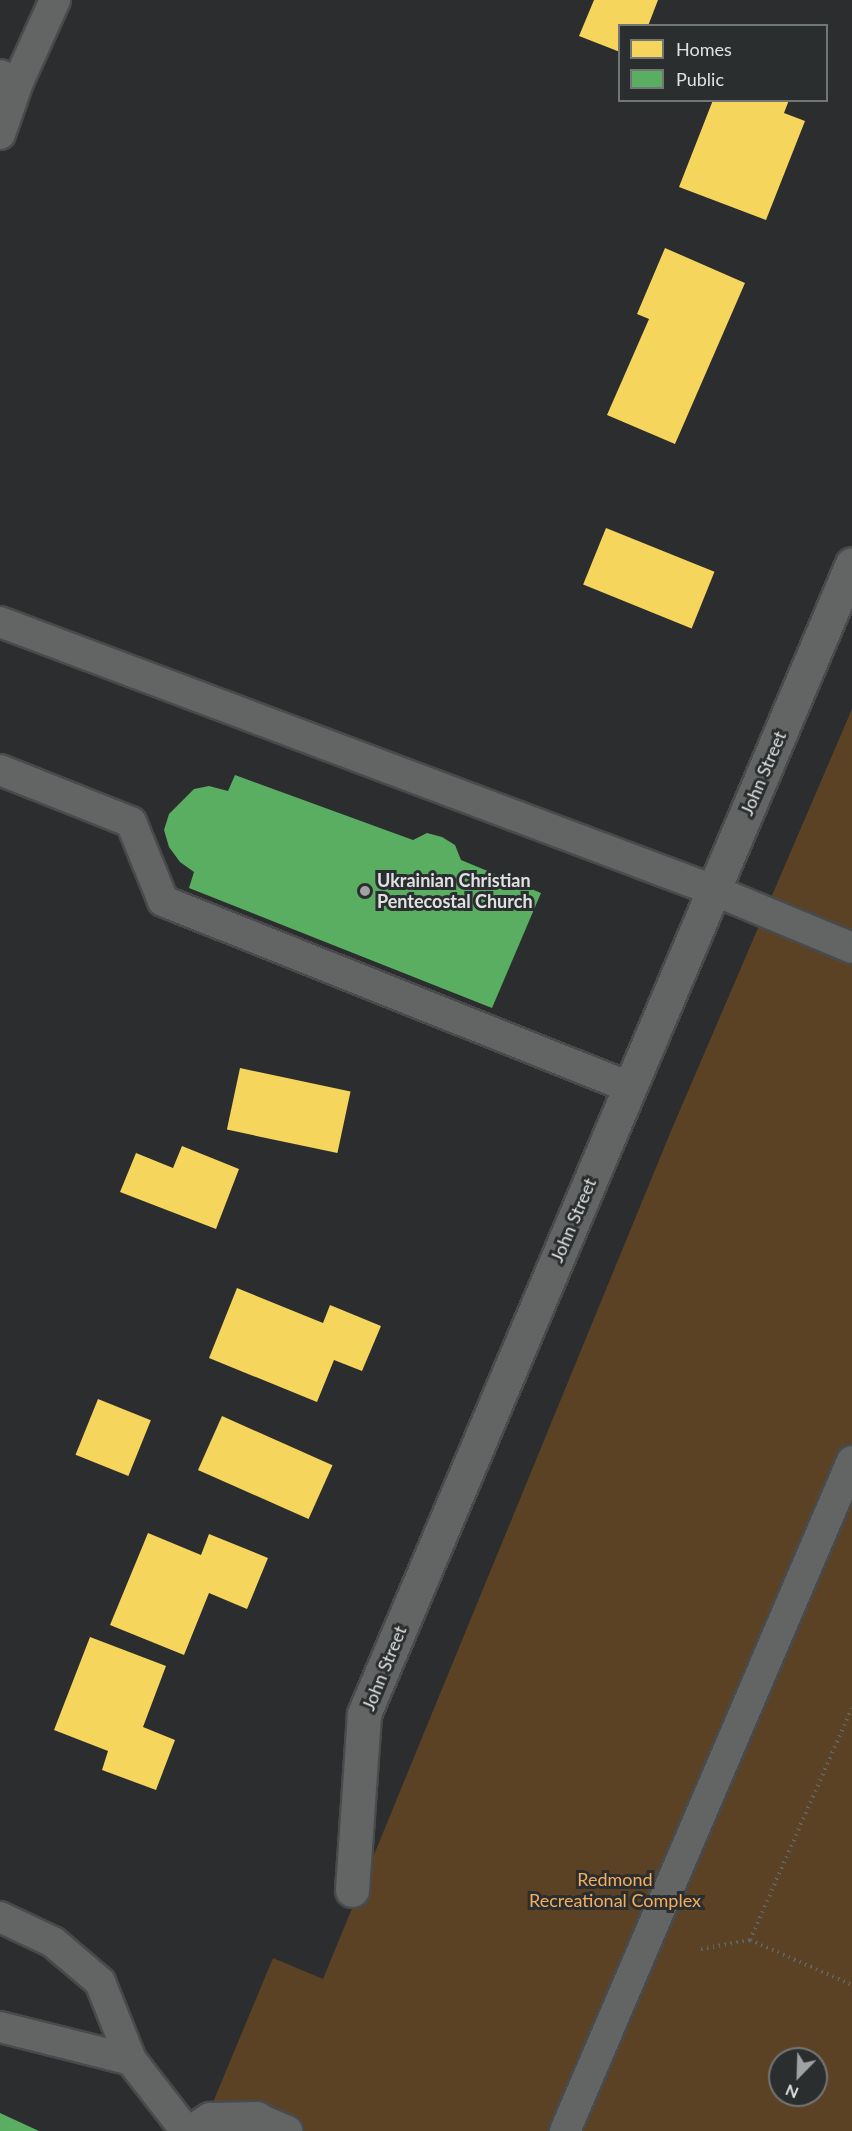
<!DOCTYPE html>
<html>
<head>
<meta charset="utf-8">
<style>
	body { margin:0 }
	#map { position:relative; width:852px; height:2131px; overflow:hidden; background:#2c2d2e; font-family:Lato,sans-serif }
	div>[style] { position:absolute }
	.green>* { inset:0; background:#5c4225 }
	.homes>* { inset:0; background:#f6d55c; transform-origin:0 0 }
	.public>* { inset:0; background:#5aae61 }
	.path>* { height:4px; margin-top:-2px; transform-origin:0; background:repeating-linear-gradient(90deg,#626363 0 1.5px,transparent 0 6px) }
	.roads { filter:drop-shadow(2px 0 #494a4b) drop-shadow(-2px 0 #494a4b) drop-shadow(0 2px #494a4b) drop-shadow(0 -2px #494a4b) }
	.service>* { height:30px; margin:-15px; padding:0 15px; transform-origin:15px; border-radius:15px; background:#636464 }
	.minor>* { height:33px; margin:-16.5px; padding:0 16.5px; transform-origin:16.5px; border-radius:16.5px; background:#636464 }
	.dots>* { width:16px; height:16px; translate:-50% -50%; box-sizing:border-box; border:3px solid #2b2e2f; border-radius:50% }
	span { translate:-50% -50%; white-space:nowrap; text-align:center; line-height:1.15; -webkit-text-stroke:6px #2b2e2f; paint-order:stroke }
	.street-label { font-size:18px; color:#dfe1e2 }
	.poi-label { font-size:18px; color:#dfe1e2; font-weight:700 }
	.left { translate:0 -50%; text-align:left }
	.park-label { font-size:18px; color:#f5ad5e }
	.legend { position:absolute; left:618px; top:24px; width:210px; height:78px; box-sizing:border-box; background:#2b2e2f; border:2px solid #737677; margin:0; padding:8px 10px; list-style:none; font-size:18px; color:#dfe1e2 }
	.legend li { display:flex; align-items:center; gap:12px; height:30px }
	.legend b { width:30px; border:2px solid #737677 }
	.north { position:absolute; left:768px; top:2047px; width:60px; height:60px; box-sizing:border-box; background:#2b2e2f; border:2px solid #737677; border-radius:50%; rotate:203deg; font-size:16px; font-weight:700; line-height:24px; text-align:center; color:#dfe1e2 }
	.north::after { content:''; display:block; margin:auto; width:21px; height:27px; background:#a0a2a3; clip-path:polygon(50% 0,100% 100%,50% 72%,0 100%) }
</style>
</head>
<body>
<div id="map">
	<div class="green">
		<div style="clip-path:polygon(evenodd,852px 709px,852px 2131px,201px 2131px,273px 1958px,323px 1979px,671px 1131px,852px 709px,780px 2059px,816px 2059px,816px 2095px,780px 2095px,780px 2059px)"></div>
	</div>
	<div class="homes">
		<div style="clip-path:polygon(594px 0,658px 0,648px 26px,620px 26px,620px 52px,579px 36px)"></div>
		<div style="clip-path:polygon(713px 100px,789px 100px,784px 113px,805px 121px,766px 220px,679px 187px)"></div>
		<div style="clip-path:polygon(665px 248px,745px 283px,675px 444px,607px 415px,649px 319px,637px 314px)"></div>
		<div style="left:606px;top:528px;width:117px;height:61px;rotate:22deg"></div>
		<div style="left:240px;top:1068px;width:113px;height:63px;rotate:12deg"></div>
		<div style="clip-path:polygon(182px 1146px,239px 1169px,216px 1229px,120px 1192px,136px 1153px,173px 1168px)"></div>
		<div style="clip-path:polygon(237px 1288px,323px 1323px,330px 1305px,381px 1326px,362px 1371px,334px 1360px,317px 1402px,209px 1358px)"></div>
		<div style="left:98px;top:1399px;width:57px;height:60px;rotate:22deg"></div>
		<div style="left:222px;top:1416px;width:121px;height:59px;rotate:24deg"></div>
		<div style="clip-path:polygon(148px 1533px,201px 1555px,209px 1534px,268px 1558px,247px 1609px,209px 1593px,184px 1655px,110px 1625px)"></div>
		<div style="clip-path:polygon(90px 1637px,166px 1666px,143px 1727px,175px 1740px,156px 1790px,102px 1770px,108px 1751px,54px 1730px)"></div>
	</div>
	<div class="public">
		<div style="clip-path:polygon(235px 775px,413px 840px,427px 833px,442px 837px,455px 845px,461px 860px,541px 893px,492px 1008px,189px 888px,194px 872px,180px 862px,169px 847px,164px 830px,169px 814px,194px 789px,209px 786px,228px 791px)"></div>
		<div style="clip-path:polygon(0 2113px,39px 2131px,0 2131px)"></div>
	</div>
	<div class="path">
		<div style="left:750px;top:1940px;width:253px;rotate:-66.3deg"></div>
		<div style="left:701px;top:1949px;width:50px;rotate:-10.4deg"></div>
		<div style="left:750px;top:1940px;width:111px;rotate:23.8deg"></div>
	</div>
	<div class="roads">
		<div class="service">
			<div style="left:0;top:75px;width:19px;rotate:21deg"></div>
			<div style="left:18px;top:82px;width:55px;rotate:109.1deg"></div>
			<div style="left:18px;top:82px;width:90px;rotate:-65.7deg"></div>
			<div style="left:0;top:622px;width:762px;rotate:20.6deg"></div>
			<div style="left:713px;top:890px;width:151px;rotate:22.6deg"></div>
			<div style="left:0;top:770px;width:141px;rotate:21.7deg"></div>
			<div style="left:131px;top:822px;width:85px;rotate:67.9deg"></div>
			<div style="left:163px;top:901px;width:502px;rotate:21.76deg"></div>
			<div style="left:0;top:1917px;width:59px;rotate:25.3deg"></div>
			<div style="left:53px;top:1942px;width:62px;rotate:40.4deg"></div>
			<div style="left:100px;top:1982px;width:84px;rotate:68.3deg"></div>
			<div style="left:131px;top:2060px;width:90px;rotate:52.2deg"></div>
			<div style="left:0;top:2027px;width:135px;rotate:14.1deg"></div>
			<div style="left:257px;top:2118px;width:33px;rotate:23deg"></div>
			<div style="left:565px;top:2131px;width:729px;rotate:-66.81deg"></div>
		</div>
		<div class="minor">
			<div style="left:352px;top:1890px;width:176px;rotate:-86.1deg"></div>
			<div style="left:364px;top:1714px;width:1249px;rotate:-67.01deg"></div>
			<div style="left:192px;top:2131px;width:22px;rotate:-34deg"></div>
			<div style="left:210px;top:2119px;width:47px;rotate:-1.2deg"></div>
		</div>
	</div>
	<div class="dots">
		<div style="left:365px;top:891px;background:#a0a2a3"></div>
	</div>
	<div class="street-label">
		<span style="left:763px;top:773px;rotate:-67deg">John Street</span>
		<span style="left:573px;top:1220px;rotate:-67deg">John Street</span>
		<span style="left:384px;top:1668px;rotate:-68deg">John Street</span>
	</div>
	<div class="poi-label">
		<span class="left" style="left:377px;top:891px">Ukrainian Christian<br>Pentecostal Church</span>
	</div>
	<div class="park-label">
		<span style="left:615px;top:1890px">Redmond<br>Recreational Complex</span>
	</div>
	<ul class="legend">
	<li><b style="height:16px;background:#f6d55c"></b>Homes</li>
	<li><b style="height:16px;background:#5aae61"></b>Public</li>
	</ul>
	<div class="north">N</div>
</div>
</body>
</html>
